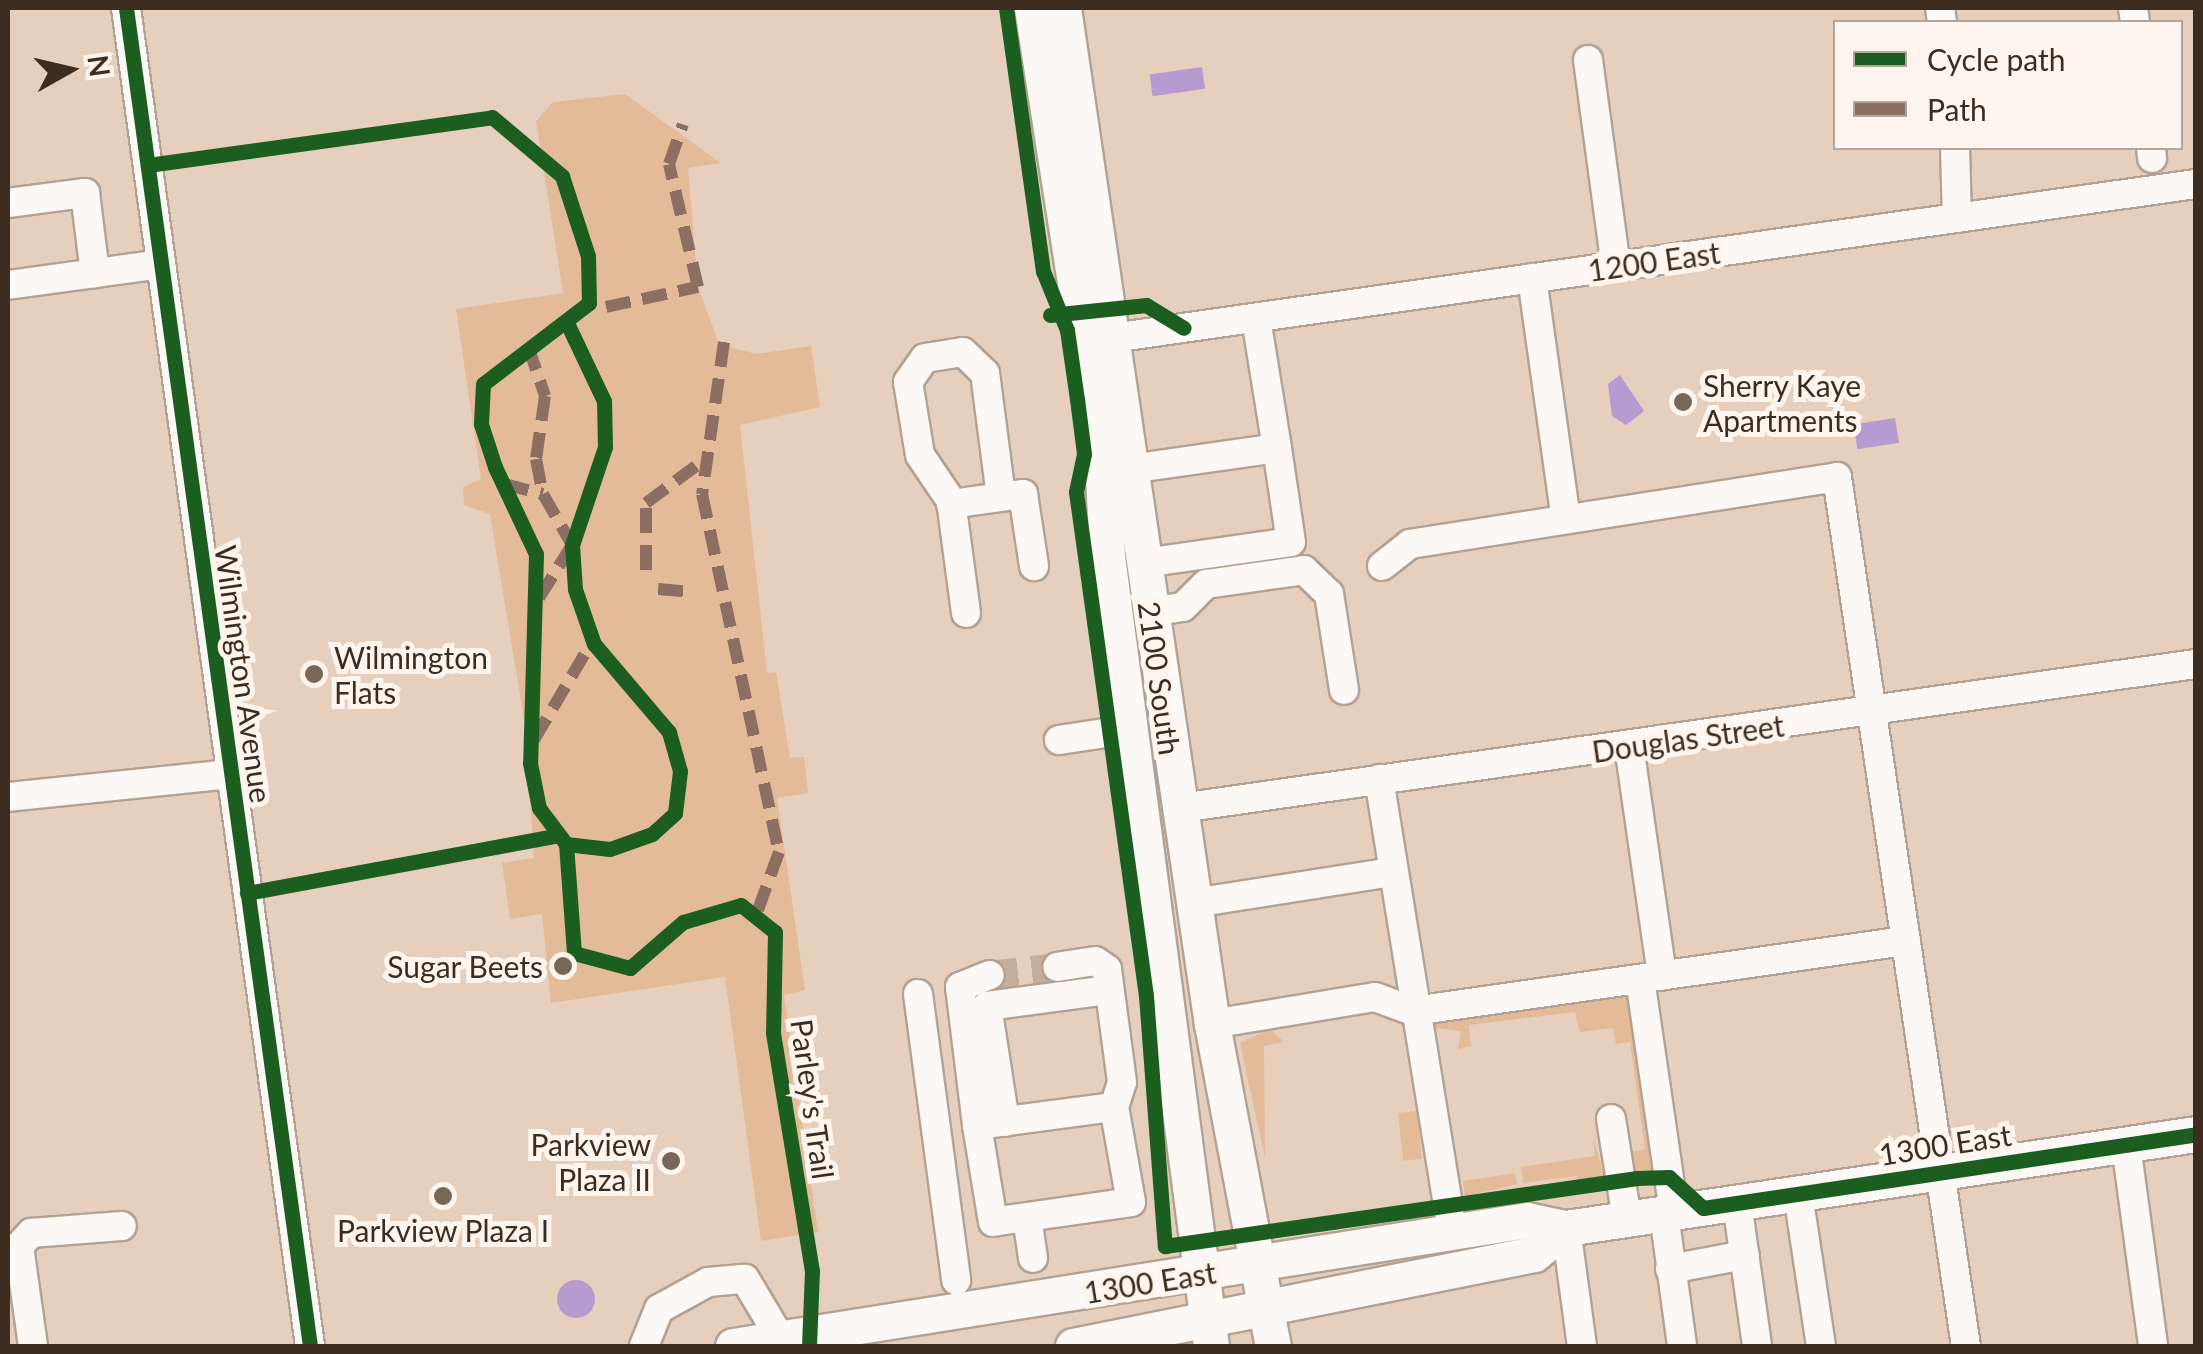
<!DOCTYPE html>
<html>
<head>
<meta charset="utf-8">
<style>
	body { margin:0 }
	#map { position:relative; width:2203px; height:1354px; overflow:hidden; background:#e6cfbc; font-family:Lato,sans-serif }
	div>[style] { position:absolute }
	.green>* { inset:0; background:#e4bb99; transform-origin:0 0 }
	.water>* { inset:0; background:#b69bd0; transform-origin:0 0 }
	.round { border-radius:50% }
	.minor-tunnel>* { height:28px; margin-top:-14px; transform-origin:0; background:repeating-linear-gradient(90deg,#c4af9d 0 28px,transparent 0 42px) }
	.roads { filter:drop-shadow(2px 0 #b3a293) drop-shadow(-2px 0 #b3a293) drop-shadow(0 2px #b3a293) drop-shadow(0 -2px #b3a293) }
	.minor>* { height:28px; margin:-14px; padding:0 14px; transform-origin:14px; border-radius:14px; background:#fbf8f5 }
	.major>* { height:35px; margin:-17.5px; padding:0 17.5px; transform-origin:17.5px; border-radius:17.5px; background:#fbf8f5 }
	.quiet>* { height:12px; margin-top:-6px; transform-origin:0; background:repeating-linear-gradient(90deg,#8d6e63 0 25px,transparent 0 37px) }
	.cycleway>* { height:15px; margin:-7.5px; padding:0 7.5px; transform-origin:7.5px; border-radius:7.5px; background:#1b5e20 }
	.dots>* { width:28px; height:28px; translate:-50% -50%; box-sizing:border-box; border:5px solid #fef5ee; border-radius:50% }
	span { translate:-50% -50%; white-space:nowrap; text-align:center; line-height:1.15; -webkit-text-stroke:10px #fef5ee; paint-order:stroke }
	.street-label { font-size:30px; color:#3d2d20 }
	.poi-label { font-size:30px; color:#3d2d20 }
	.left { translate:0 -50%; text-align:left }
	.right { translate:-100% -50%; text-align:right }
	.frame { position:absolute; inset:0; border:10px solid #3d2d20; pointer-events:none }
	.legend { position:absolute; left:1833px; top:20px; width:350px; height:130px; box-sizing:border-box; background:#fef5ee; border:2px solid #b1a59c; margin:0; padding:12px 18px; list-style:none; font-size:30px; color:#3d2d20 }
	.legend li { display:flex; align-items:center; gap:20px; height:50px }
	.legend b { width:50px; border:2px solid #b1a59c }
	.north { position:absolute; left:20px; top:20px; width:100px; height:100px; -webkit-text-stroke:8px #fef5ee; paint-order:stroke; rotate:82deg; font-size:28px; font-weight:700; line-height:40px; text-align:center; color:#3d2d20 }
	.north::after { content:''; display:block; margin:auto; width:35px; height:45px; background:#3d2d20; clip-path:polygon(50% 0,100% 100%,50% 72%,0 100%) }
</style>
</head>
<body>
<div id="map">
	<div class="green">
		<div style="clip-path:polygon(625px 94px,721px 163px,688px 168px,698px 287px,719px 344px,756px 354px,811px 346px,820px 407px,740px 425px,767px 673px,776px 672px,790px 758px,804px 757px,808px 793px,777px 798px,805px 990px,784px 995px,818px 1232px,761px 1241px,725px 977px,551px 1003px,542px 914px,510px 919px,502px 863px,534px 858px,526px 731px,490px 514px,464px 505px,463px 487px,481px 479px,456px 309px,563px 293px,536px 121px,553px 102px)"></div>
		<div style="clip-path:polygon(1628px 993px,1661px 1175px,1635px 1172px,1631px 1152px,1645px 1149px,1630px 1042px,1616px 1044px,1613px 1028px,1580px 1032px,1575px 1012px,1469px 1025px,1471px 1046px,1458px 1049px,1461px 1031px,1436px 1028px,1432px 1045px,1428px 1019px)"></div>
		<div style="clip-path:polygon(1270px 1029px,1284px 1042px,1264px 1046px,1265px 1158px,1240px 1043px)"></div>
		<div style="left:1417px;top:1111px;width:48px;height:19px;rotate:84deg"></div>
		<div style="clip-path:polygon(1593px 1137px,1604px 1176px,1579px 1187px,1577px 1176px,1523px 1183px,1521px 1167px,1595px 1156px)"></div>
		<div style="clip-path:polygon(1515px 1173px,1517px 1184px,1465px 1196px,1463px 1181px)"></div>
	</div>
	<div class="water">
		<div style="left:1202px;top:67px;width:22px;height:53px;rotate:82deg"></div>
		<div style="clip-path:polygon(1620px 375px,1644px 411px,1626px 425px,1612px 416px,1608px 384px)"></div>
		<div style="left:1895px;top:418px;width:25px;height:42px;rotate:81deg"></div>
		<div class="round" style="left:557px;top:1280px;width:38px;height:38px"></div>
	</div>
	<div class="minor-tunnel">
		<div style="left:990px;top:975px;width:67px;rotate:-6.8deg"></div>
	</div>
	<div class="roads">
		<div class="minor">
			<div style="left:126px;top:8px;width:1351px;rotate:82.17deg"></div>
			<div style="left:1940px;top:8px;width:14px;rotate:82deg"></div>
			<div style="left:2133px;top:8px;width:14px;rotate:82deg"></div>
			<div style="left:1588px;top:60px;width:208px;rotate:82.3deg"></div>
			<div style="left:1955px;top:148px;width:70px;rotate:88.4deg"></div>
			<div style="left:2151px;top:148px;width:10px;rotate:84deg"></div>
			<div style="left:8px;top:203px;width:78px;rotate:-7.4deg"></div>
			<div style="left:85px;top:193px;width:81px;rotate:82.9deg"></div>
			<div style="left:1532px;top:278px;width:243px;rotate:82deg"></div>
			<div style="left:8px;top:285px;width:154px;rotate:-7.8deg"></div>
			<div style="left:1112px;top:338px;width:1095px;rotate:-8.09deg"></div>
			<div style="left:1130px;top:469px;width:148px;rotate:-8.1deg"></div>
			<div style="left:1277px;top:448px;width:132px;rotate:-99.2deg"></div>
			<div style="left:951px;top:504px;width:73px;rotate:-7.9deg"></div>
			<div style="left:1023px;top:494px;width:73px;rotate:81.3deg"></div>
			<div style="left:1144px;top:563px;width:148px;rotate:-8.1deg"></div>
			<div style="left:1291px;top:542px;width:95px;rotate:-98.5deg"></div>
			<div style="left:1382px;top:566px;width:36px;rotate:-38deg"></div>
			<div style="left:1410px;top:544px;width:432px;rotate:-8.9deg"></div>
			<div style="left:1837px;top:477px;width:879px;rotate:81.56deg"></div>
			<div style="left:1150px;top:612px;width:33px;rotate:-9deg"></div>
			<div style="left:1183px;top:607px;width:33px;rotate:-45deg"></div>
			<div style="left:1206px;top:584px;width:99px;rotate:-8.1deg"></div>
			<div style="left:1304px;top:570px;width:35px;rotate:44deg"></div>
			<div style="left:1329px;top:594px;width:97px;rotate:81.1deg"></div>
			<div style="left:966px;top:613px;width:113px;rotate:-97.6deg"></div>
			<div style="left:951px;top:501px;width:55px;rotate:-124deg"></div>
			<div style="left:920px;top:455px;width:74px;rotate:-99.3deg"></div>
			<div style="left:908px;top:382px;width:29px;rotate:-55deg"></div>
			<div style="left:925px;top:358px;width:38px;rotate:-9deg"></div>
			<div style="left:963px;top:352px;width:30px;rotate:44deg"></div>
			<div style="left:985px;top:373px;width:124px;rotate:82.6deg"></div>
			<div style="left:1059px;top:740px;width:73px;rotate:-8.7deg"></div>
			<div style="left:1629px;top:746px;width:232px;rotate:81.8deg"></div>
			<div style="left:1379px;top:779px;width:461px;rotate:80.8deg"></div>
			<div style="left:8px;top:797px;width:222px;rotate:-5.9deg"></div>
			<div style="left:1180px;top:808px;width:1026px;rotate:-8.07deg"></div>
			<div style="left:1194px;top:903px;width:201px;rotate:-8.9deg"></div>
			<div style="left:1640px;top:979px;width:235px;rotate:81.7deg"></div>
			<div style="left:918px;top:994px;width:289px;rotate:82.4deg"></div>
			<div style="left:1212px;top:1024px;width:165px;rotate:-9.4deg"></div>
			<div style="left:1375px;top:997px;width:40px;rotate:20.2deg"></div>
			<div style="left:1413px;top:1011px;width:498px;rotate:-8.1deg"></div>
			<div style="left:1611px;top:1119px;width:101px;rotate:80.9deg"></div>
			<div style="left:1005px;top:1122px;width:117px;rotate:-98.8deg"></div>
			<div style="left:987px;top:1006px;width:123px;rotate:-7.5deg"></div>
			<div style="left:977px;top:1125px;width:139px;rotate:-97deg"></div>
			<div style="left:960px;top:987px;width:32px;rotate:-22deg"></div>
			<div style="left:2126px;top:1145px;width:203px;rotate:82.3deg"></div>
			<div style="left:1798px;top:1194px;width:154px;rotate:81.4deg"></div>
			<div style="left:1737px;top:1203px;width:144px;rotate:82deg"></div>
			<div style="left:1664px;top:1214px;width:133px;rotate:82.2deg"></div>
			<div style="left:1027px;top:1217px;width:105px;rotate:-8.2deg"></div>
			<div style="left:1131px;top:1202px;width:97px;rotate:-100.1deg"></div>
			<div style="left:1566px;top:1228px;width:119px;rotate:82.3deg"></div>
			<div style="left:1033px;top:1258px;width:41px;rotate:-98.3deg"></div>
			<div style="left:1027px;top:1217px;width:34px;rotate:172deg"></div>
			<div style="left:993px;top:1222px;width:98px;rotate:-99.4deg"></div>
			<div style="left:977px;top:1125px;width:138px;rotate:-7.5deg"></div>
			<div style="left:1114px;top:1107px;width:26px;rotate:-72deg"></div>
			<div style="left:1122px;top:1082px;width:114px;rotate:-97.6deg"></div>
			<div style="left:1107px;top:969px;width:14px;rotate:-146deg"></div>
			<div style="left:1095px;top:961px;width:38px;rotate:171deg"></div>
			<div style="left:1670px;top:1269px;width:76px;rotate:-10.6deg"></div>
			<div style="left:33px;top:1346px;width:101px;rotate:-98deg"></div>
			<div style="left:19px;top:1246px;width:18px;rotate:-47deg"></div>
			<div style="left:31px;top:1233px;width:91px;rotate:-4.4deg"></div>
			<div style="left:644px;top:1346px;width:40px;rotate:-68deg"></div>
			<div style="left:659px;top:1309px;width:56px;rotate:-28.9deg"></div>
			<div style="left:708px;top:1282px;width:37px;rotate:-5deg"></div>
			<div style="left:745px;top:1279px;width:66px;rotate:59.2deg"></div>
		</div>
		<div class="major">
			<div style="left:1032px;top:8px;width:453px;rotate:81.1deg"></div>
			<div style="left:1102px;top:456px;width:100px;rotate:87.1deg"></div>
			<div style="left:1107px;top:556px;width:797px;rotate:82.5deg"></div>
			<div style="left:1063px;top:8px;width:1027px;rotate:81.66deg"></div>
			<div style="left:1212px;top:1024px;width:328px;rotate:79.3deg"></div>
			<div style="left:733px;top:1346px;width:804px;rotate:-9.02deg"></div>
			<div style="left:1527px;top:1220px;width:40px;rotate:12deg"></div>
			<div style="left:1566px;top:1228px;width:637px;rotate:-8.49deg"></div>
			<div style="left:1073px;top:1346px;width:470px;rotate:-11.3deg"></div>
			<div style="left:1534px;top:1254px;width:41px;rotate:-39.1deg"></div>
		</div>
	</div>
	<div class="quiet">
		<div style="left:606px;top:307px;width:94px;rotate:-12.3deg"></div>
		<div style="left:698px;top:287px;width:126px;rotate:-103.3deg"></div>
		<div style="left:669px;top:164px;width:42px;rotate:-70.7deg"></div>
		<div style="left:724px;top:342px;width:154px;rotate:98.2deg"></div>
		<div style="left:702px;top:494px;width:366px;rotate:77.9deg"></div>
		<div style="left:779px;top:852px;width:62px;rotate:109.9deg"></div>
		<div style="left:528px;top:346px;width:53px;rotate:71.2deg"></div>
		<div style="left:545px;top:396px;width:64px;rotate:98.1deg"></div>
		<div style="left:536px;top:459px;width:36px;rotate:79deg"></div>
		<div style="left:504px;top:484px;width:40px;rotate:14.4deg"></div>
		<div style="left:543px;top:494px;width:59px;rotate:60.4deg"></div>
		<div style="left:572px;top:545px;width:62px;rotate:121.9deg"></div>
		<div style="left:646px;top:570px;width:67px;rotate:-90deg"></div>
		<div style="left:646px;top:503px;width:72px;rotate:-36.6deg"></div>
		<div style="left:658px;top:589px;width:36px;rotate:5deg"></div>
		<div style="left:534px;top:740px;width:116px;rotate:-59.5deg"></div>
	</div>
	<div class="cycleway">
		<div style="left:126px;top:8px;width:1351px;rotate:82.17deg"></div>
		<div style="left:1006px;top:8px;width:266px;rotate:82deg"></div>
		<div style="left:1043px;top:271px;width:64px;rotate:67.9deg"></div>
		<div style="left:1067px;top:330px;width:70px;rotate:81.8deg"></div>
		<div style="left:1077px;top:399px;width:55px;rotate:82.7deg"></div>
		<div style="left:1084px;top:454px;width:39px;rotate:102deg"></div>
		<div style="left:1076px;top:492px;width:509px;rotate:82.09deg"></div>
		<div style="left:1146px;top:996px;width:251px;rotate:85.7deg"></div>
		<div style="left:1165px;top:1246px;width:477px;rotate:-8.2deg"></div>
		<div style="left:1637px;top:1178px;width:32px;rotate:-2deg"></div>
		<div style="left:1669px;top:1177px;width:46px;rotate:42.4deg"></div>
		<div style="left:1703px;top:1208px;width:499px;rotate:-8.5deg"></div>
		<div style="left:148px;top:165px;width:347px;rotate:-7.9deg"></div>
		<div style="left:492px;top:117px;width:92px;rotate:40.1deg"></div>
		<div style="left:562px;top:176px;width:84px;rotate:72deg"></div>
		<div style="left:588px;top:256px;width:47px;rotate:88.8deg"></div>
		<div style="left:589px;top:303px;width:133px;rotate:142.6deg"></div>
		<div style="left:483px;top:384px;width:40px;rotate:92.9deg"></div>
		<div style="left:481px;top:424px;width:45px;rotate:72deg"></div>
		<div style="left:495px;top:467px;width:96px;rotate:64.8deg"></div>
		<div style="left:536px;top:554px;width:209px;rotate:91.6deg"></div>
		<div style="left:530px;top:763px;width:46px;rotate:78.7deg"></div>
		<div style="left:539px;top:808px;width:45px;rotate:53.1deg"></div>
		<div style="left:566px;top:844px;width:109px;rotate:85.8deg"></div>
		<div style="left:574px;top:953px;width:58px;rotate:15deg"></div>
		<div style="left:630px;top:968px;width:70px;rotate:-41deg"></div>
		<div style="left:683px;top:922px;width:60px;rotate:-16.3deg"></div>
		<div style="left:741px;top:905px;width:43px;rotate:38.5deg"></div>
		<div style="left:775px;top:932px;width:101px;rotate:91.1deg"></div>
		<div style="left:773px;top:1033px;width:241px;rotate:80.7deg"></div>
		<div style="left:812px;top:1271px;width:75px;rotate:92.3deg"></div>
		<div style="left:1050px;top:315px;width:97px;rotate:-5.9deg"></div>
		<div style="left:1146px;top:305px;width:44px;rotate:31.2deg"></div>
		<div style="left:566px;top:844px;width:44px;rotate:6.5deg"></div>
		<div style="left:610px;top:849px;width:45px;rotate:-19.7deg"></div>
		<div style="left:652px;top:834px;width:31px;rotate:-42deg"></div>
		<div style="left:675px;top:813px;width:42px;rotate:-83.2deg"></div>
		<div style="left:680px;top:771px;width:41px;rotate:-105.8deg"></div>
		<div style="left:669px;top:732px;width:116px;rotate:-130.4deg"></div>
		<div style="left:594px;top:644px;width:58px;rotate:-109.1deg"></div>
		<div style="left:575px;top:589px;width:44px;rotate:-93.9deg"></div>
		<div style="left:572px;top:545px;width:103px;rotate:-71.4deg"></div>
		<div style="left:605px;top:447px;width:46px;rotate:-91.2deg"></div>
		<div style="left:604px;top:401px;width:86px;rotate:-115.4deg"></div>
		<div style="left:247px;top:893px;width:314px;rotate:-10.5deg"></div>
	</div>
	<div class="dots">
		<div style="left:1683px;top:402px;background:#786657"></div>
		<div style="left:314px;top:674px;background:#786657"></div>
		<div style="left:563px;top:966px;background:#786657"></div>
		<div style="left:671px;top:1161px;background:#786657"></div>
		<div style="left:443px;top:1196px;background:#786657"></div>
	</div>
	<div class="street-label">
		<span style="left:1654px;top:261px;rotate:-8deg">1200 East</span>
		<span style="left:244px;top:674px;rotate:82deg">Wilmington Avenue</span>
		<span style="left:1160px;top:678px;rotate:82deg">2100 South</span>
		<span style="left:1688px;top:738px;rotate:-8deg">Douglas Street</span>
		<span style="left:813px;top:1099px;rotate:82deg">Parley's Trail</span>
		<span style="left:1945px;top:1144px;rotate:-9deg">1300 East</span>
		<span style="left:1150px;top:1282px;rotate:-9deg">1300 East</span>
	</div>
	<div class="poi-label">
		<span class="left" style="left:1703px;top:402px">Sherry Kaye<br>Apartments</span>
		<span class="left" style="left:334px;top:674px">Wilmington<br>Flats</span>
		<span class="right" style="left:543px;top:966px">Sugar Beets</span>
		<span class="right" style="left:651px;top:1161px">Parkview<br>Plaza II</span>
		<span style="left:443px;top:1230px">Parkview Plaza I</span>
	</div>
	<div class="frame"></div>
	<ul class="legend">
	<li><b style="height:12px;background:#1b5e20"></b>Cycle path</li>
	<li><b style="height:12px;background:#8d6e63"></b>Path</li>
	</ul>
	<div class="north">N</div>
</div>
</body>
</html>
